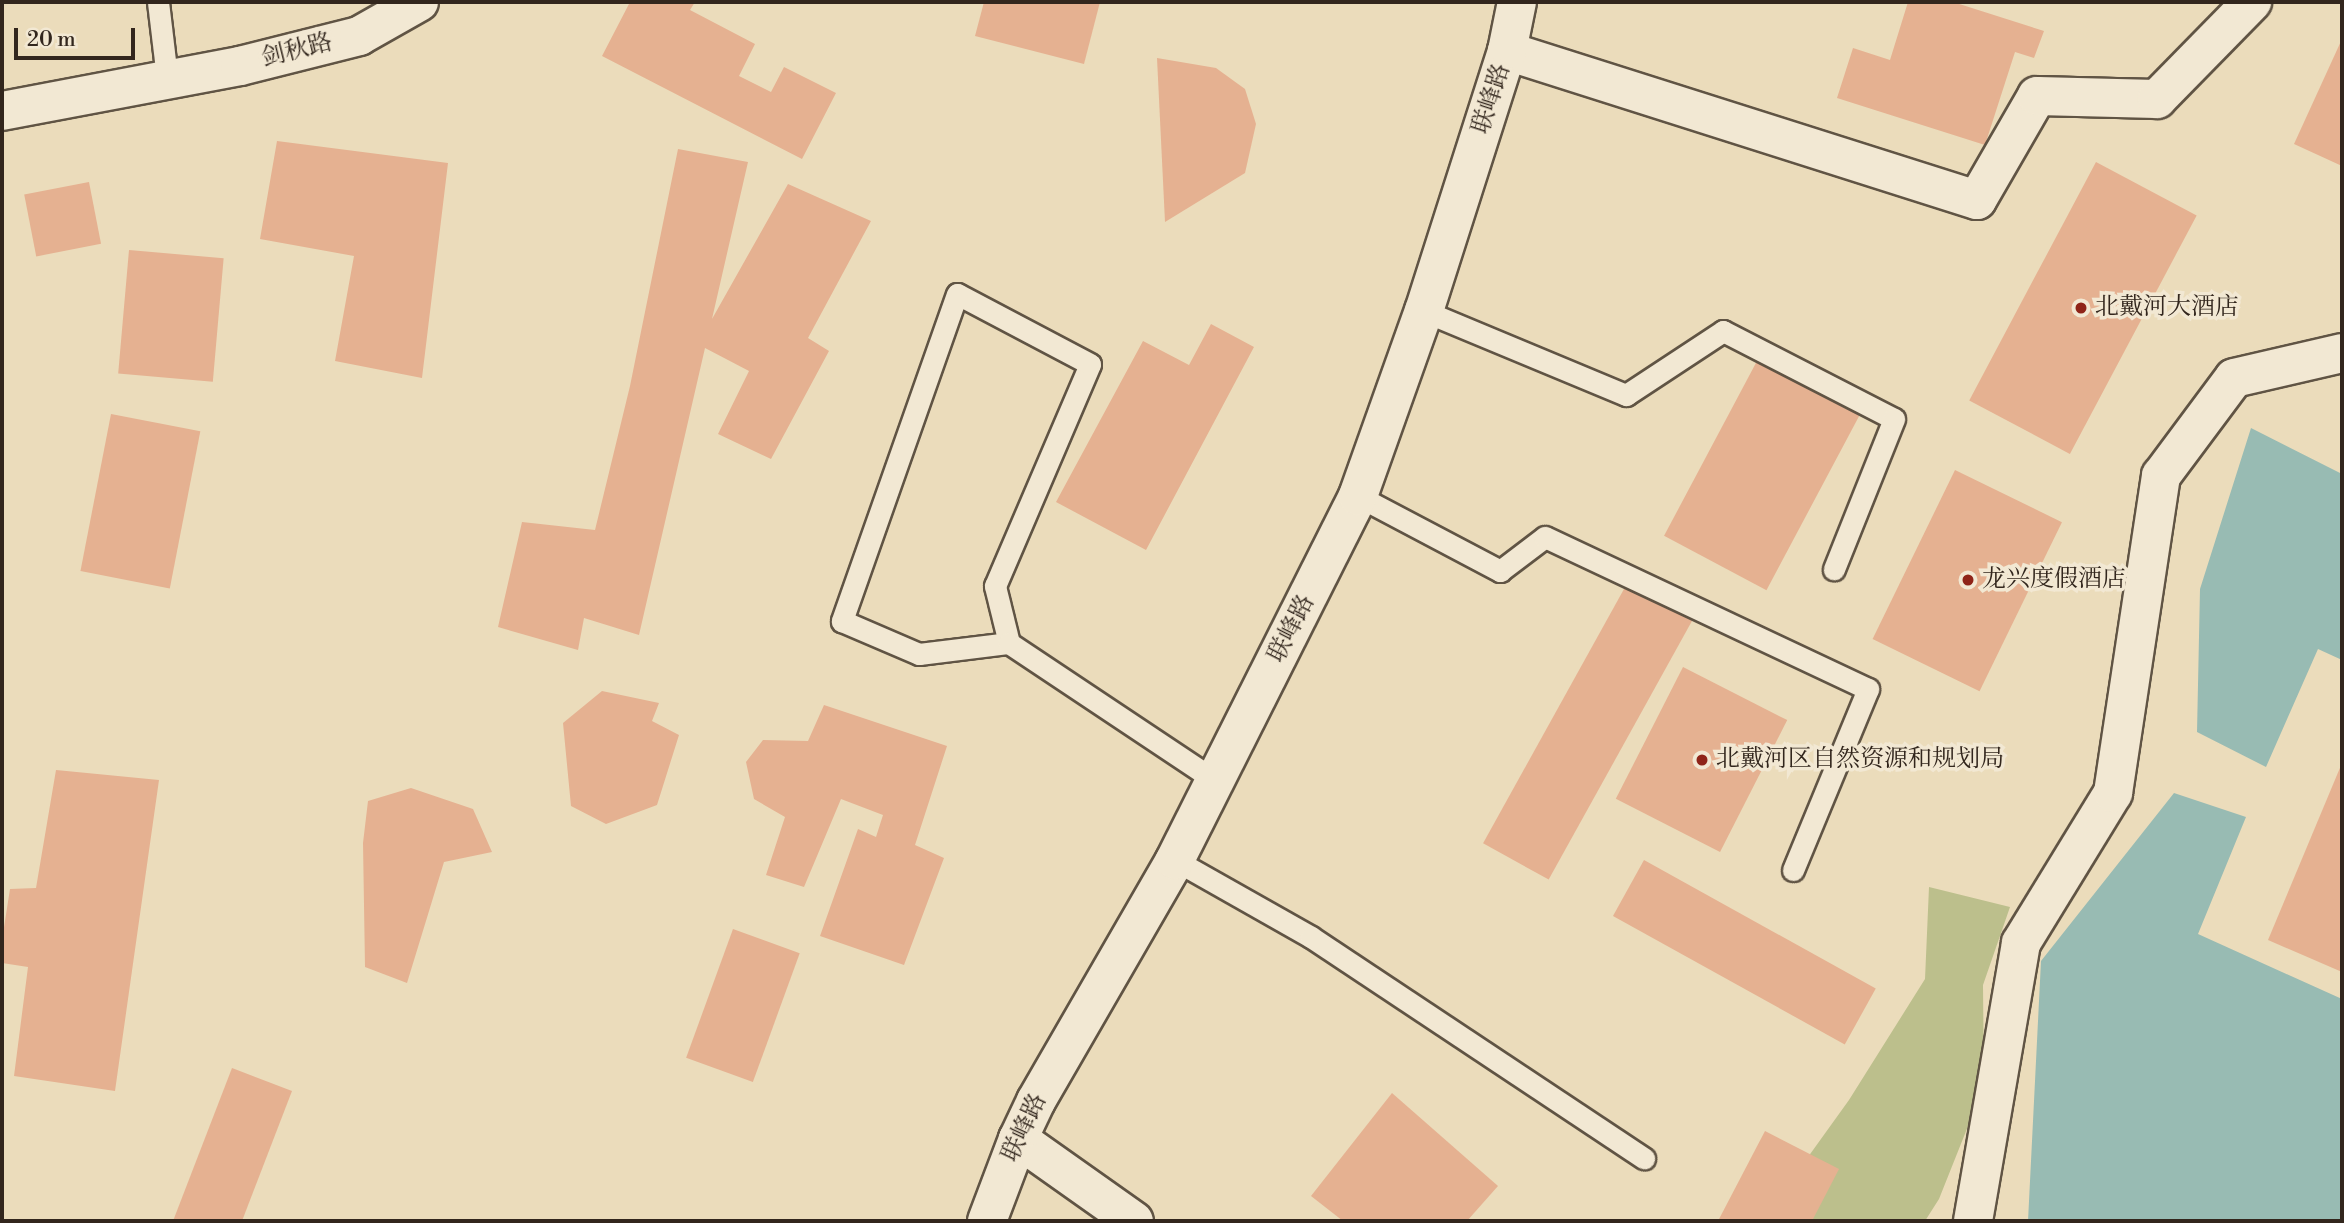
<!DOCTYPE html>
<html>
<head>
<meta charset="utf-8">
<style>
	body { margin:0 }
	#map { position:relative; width:2344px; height:1223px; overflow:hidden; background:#ebdcbb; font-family:"Libre Bodoni","Noto Serif SC",serif }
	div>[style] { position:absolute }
	.green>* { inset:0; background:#bcbf8c }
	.water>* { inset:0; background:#98bbb3 }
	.building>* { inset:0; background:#e5b191; transform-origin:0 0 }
	.roads { filter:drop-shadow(2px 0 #605444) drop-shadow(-2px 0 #605444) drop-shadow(0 2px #605444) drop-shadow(0 -2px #605444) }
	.service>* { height:21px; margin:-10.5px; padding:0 10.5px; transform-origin:10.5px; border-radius:10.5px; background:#f2e8d3 }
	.minor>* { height:38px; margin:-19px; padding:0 19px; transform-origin:19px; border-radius:19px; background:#f2e8d3 }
	.secondary>* { height:38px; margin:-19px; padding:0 19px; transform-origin:19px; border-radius:19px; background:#f2e8d3 }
	.dots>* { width:19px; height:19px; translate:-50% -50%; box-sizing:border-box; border:4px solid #f2e8d3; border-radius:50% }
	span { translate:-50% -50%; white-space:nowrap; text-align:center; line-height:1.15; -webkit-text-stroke:7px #f2e8d3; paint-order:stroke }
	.street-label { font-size:24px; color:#32261d }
	.poi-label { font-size:24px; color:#32261d }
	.left { translate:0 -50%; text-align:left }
	.frame { position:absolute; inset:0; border:4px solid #32261d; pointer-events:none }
	.scale { position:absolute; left:14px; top:28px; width:121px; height:32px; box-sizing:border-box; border:4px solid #32261d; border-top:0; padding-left:9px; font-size:21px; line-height:24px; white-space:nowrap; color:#32261d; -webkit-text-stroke:5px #f2e8d3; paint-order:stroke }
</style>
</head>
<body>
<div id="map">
	<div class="green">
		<div style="clip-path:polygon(1929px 887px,2010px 907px,1983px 985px,1984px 1086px,1939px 1199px,1925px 1221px,1762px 1221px,1849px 1100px,1925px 979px)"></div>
	</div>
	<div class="water">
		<div style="clip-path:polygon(2251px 428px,2342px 474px,2342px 660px,2318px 649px,2266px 767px,2197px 732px,2200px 589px)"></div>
		<div style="clip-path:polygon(2174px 793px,2246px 817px,2198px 934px,2342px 999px,2342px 1221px,2028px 1221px,2041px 961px)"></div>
	</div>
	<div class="building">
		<div style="clip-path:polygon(630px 2px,695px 2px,690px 10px,755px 44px,739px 76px,771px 92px,784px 67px,836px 93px,802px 159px,602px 56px)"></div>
		<div style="clip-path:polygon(984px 2px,1100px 2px,1084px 64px,975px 36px)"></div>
		<div style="clip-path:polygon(1908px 2px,1953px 2px,2044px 31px,2034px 58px,2015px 52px,1985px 145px,1837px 98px,1853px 48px,1890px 60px)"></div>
		<div style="clip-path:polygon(2342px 39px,2342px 166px,2294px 144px)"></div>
		<div style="clip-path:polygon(1157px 58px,1216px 68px,1245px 89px,1256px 124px,1245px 173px,1165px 222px)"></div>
		<div style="clip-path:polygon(277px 141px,448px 163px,422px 378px,335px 361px,354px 256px,260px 239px)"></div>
		<div style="clip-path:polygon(678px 149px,748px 162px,712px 319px,788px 184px,871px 221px,808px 338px,829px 351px,771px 459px,718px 434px,749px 371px,705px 348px,639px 635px,584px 618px,578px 650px,498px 627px,522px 522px,595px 530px,630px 386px)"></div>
		<div style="left:2096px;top:162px;width:114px;height:270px;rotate:28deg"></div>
		<div style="left:89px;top:182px;width:63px;height:66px;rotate:79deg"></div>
		<div style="left:129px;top:250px;width:95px;height:124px;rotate:5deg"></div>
		<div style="clip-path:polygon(1211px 324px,1254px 347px,1146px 550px,1056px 502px,1143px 341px,1189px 365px)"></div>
		<div style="left:1757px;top:361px;width:116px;height:198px;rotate:28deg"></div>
		<div style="left:111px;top:414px;width:91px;height:160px;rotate:11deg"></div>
		<div style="left:1955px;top:470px;width:119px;height:188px;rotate:26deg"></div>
		<div style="left:1629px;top:580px;width:75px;height:301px;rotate:29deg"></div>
		<div style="left:1683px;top:667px;width:117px;height:148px;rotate:27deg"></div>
		<div style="clip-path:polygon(602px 691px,659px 703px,652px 721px,679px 735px,657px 805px,606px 824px,571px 806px,563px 723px)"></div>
		<div style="clip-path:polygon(824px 705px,947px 746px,915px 845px,944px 858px,904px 965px,820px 936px,858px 829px,876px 837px,883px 815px,841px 799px,804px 887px,766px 875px,785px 817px,754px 799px,746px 762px,763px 740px,808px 741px)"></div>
		<div style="clip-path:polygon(2342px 763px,2342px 972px,2268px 940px)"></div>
		<div style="clip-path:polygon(56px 770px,159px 780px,115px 1091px,14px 1076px,28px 967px,2px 963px,2px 940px,10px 889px,36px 888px)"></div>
		<div style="clip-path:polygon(411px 788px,473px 809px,492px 852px,444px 862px,407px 983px,365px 967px,363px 843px,368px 801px)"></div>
		<div style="left:1644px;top:860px;width:265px;height:64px;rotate:29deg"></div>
		<div style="left:733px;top:929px;width:71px;height:137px;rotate:20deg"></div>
		<div style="clip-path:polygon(232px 1068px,292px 1091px,242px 1221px,173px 1221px)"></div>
		<div style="clip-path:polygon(1392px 1093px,1498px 1186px,1467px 1221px,1343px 1221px,1311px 1196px)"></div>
		<div style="clip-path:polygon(1765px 1131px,1839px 1169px,1812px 1221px,1718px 1221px)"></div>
	</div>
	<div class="roads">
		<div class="service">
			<div style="left:158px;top:2px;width:77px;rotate:83.2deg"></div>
			<div style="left:1424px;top:311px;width:219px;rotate:22.6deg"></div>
			<div style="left:1626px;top:395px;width:116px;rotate:-33.4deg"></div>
			<div style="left:1723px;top:331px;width:192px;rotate:27.2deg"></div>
			<div style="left:1894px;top:419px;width:162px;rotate:111.8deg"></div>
			<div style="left:1358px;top:496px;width:161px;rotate:27.8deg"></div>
			<div style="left:1500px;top:571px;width:56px;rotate:-37.1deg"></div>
			<div style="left:1545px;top:537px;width:357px;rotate:25.2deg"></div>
			<div style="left:1868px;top:689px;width:196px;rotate:112.5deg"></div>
			<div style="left:1009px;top:643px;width:59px;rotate:-103.8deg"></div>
			<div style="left:995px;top:586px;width:241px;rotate:-66.8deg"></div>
			<div style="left:1090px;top:364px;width:150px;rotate:-152.2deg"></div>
			<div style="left:957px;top:294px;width:347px;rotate:109.4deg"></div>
			<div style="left:842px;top:621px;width:84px;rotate:23.2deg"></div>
			<div style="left:919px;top:654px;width:91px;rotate:-7deg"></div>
			<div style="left:1009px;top:643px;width:249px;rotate:33.7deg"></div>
			<div style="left:1175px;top:860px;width:156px;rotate:29.5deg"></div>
			<div style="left:1311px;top:937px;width:400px;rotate:33.6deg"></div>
		</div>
		<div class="minor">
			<div style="left:1507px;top:51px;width:493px;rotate:17.6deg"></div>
			<div style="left:1977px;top:200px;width:120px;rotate:-60deg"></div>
			<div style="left:2037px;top:96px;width:120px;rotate:1.4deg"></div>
			<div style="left:2157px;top:99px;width:136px;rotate:-45.6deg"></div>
			<div style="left:1018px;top:1139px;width:142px;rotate:35.3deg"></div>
			<div style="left:1973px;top:1221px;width:282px;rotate:-80.2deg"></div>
			<div style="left:2021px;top:943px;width:176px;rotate:-58.5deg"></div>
			<div style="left:2113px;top:793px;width:321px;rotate:-81.4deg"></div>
			<div style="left:2161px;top:476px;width:122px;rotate:-53.3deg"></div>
			<div style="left:2234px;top:378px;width:111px;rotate:-13deg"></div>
		</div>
		<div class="secondary">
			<div style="left:2px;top:111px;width:242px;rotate:-10.7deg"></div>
			<div style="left:240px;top:66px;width:123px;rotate:-14.1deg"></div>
			<div style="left:359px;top:36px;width:69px;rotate:-29.5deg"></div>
			<div style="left:987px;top:1221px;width:88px;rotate:-69.3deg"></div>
			<div style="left:1018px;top:1139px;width:42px;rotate:-64.7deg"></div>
			<div style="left:1036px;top:1101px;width:278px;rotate:-60deg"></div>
			<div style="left:1175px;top:860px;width:407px;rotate:-63.3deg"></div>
			<div style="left:1358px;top:496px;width:196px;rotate:-70.4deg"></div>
			<div style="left:1424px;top:311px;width:273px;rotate:-72.3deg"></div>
			<div style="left:1507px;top:51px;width:50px;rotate:-78.5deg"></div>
		</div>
	</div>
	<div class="dots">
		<div style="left:2081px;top:308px;background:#8f2418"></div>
		<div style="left:1968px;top:580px;background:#8f2418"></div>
		<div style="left:1702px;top:760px;background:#8f2418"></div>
	</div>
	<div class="street-label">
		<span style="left:297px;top:51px;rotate:-14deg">剑秋路</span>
		<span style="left:1492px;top:99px;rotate:-72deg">联峰路</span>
		<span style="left:1292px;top:629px;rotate:-63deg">联峰路</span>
		<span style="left:1025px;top:1128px;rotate:-65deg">联峰路</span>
	</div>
	<div class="poi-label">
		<span class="left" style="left:2095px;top:308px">北戴河大酒店</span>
		<span class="left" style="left:1982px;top:580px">龙兴度假酒店</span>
		<span class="left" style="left:1716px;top:760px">北戴河区自然资源和规划局</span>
	</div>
	<div class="frame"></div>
	<div class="scale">20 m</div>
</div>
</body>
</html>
